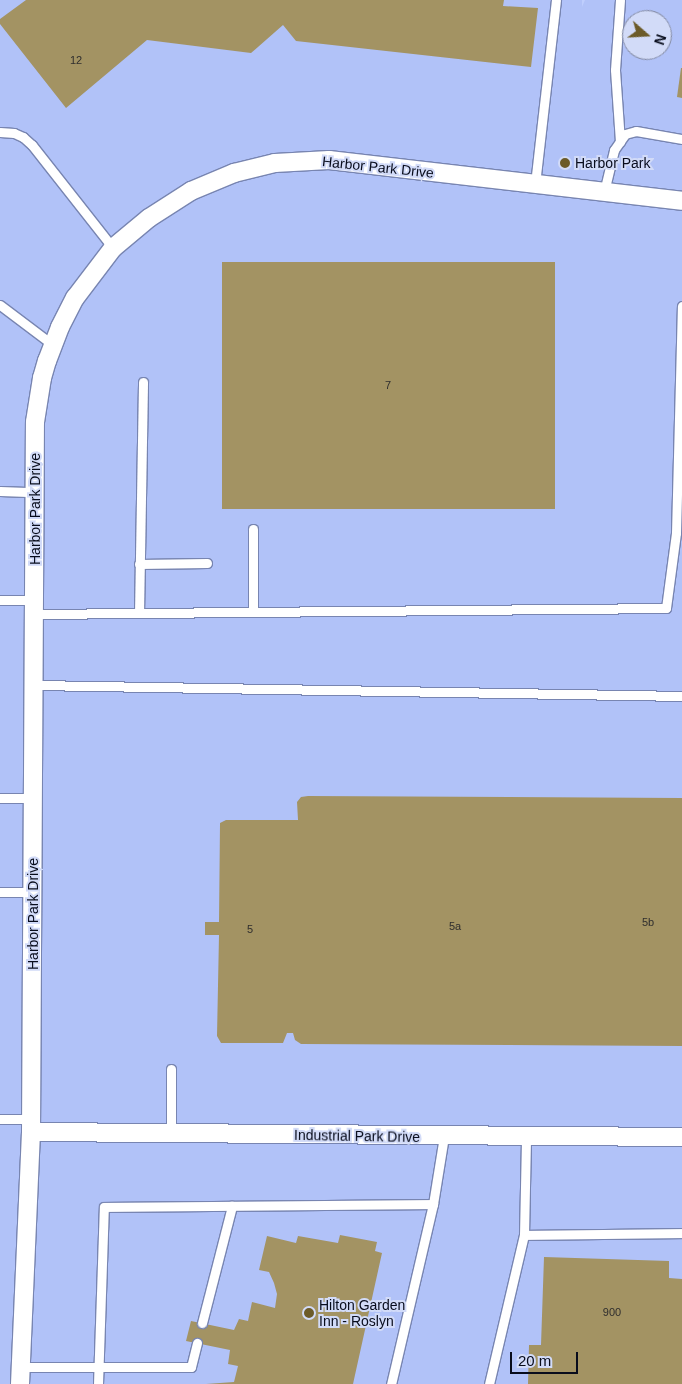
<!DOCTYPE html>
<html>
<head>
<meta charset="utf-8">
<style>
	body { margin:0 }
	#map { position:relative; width:682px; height:1384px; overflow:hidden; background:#bfcefd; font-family:Helvetica,sans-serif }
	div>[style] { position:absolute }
	.built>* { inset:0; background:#b1c2f8 }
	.building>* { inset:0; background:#a39363; transform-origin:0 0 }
	.roads { filter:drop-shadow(1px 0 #7885b1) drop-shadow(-1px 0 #7885b1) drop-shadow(0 1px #7885b1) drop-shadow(0 -1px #7885b1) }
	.lane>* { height:9px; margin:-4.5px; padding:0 4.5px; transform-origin:4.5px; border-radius:4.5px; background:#fff }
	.street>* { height:18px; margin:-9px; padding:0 9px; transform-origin:9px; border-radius:9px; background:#fff }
	.dots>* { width:14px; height:14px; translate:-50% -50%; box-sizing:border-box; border:2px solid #d2dbf8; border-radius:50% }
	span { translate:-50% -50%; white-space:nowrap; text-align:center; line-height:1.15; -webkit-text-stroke:4px #d2dbf8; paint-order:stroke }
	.number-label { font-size:11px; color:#2f2e2e }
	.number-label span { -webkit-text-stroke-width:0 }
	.poi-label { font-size:14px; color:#080c1c }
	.left { translate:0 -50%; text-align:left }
	.street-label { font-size:14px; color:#080c1c }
	.north { position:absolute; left:622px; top:10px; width:50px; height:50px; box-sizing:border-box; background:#d2dbf8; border:1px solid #8188a0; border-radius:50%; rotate:109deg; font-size:14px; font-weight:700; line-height:20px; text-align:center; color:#080c1c }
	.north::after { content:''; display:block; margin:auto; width:18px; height:22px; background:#6c5b29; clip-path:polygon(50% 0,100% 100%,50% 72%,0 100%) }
	.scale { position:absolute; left:510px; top:1352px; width:68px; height:22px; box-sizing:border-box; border:2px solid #080c1c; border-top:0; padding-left:6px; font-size:15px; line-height:18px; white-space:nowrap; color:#080c1c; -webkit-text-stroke:4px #d2dbf8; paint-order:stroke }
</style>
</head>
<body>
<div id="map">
	<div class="built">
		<div style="clip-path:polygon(evenodd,0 0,582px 0,582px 7px,585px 0,682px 0,682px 1384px,0 1384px,0 0,632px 20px,662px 20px,662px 50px,632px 50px,632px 20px)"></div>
	</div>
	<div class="building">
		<div style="clip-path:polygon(26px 0,504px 0,503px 6px,538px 8px,531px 67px,296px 41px,283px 25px,251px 53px,147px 40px,66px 108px,0 24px,0 19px)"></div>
		<div style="clip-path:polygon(681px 68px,682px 68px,682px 98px,677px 97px)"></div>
		<div style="left:222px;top:262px;width:333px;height:247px"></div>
		<div style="clip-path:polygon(308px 796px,682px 798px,682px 1046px,301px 1044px,295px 1040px,293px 1033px,287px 1033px,283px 1043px,221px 1043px,217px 1036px,219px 935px,205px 935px,205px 922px,219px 922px,220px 823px,226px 820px,298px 820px,297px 802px,301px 797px)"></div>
		<div style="clip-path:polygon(340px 1235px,377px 1242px,375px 1251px,382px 1253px,353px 1384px,206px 1384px,234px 1382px,238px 1366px,228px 1364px,230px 1350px,186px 1341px,191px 1321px,234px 1330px,239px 1319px,248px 1321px,252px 1302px,275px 1308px,277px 1294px,274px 1283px,269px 1272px,259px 1270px,267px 1236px,296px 1243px,298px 1236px,338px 1243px)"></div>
		<div style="clip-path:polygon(544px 1257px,669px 1261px,669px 1278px,682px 1279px,682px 1384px,528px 1384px,529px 1345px,541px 1345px)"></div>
	</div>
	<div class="roads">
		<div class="lane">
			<div style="left:620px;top:0;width:70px;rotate:94.1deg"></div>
			<div style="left:615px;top:70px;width:72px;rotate:86deg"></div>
			<div style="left:0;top:132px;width:14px;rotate:4deg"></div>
			<div style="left:14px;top:133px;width:10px;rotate:24deg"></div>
			<div style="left:23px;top:137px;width:12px;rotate:42deg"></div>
			<div style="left:32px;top:145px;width:131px;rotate:51.8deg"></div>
			<div style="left:535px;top:184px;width:185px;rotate:-83.5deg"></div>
			<div style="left:604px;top:192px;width:43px;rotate:-76.6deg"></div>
			<div style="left:614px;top:150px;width:19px;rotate:-55deg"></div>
			<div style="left:625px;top:134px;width:11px;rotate:-15deg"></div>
			<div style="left:636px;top:131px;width:47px;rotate:9.9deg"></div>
			<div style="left:0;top:305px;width:66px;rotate:37deg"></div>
			<div style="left:0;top:491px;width:34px;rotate:2deg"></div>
			<div style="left:253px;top:529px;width:83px;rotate:90deg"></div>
			<div style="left:139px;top:564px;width:68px;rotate:-0.8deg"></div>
			<div style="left:0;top:600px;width:35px"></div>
			<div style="left:139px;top:613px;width:231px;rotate:-89deg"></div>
			<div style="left:35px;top:614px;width:631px;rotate:-0.54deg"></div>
			<div style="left:666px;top:608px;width:76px;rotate:-82.4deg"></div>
			<div style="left:676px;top:533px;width:227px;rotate:-88.5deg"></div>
			<div style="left:35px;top:685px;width:647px;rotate:0.97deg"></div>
			<div style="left:0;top:798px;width:34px"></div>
			<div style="left:0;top:892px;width:33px"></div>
			<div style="left:0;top:1119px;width:31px"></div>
			<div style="left:171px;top:1134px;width:65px;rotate:-90deg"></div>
			<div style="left:433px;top:1204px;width:69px;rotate:-80.8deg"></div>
			<div style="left:524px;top:1235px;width:158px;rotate:-0.7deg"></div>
			<div style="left:202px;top:1323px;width:121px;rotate:-75.6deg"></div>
			<div style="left:21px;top:1367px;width:170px"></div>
			<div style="left:191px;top:1367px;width:25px;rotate:-76deg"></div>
			<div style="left:98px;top:1384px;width:177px;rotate:-88.1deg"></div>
			<div style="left:104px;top:1207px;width:329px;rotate:-0.5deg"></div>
			<div style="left:433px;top:1204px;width:185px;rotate:103.1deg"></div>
			<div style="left:489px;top:1384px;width:153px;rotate:-76.8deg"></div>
			<div style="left:524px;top:1235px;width:98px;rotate:-88.8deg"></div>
		</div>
		<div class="street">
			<div style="left:31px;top:1132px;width:651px;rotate:0.44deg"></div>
			<div style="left:20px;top:1384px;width:252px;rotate:-87.5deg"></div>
			<div style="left:31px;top:1132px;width:710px;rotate:-89.68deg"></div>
			<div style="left:35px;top:422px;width:45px;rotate:-81deg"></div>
			<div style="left:42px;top:378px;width:18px;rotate:-74deg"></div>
			<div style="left:47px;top:361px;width:36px;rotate:-69deg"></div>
			<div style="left:60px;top:327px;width:33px;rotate:-63deg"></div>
			<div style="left:75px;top:298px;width:63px;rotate:-52.8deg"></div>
			<div style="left:113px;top:248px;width:47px;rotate:-39.8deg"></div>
			<div style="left:149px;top:218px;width:50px;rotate:-32.7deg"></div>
			<div style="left:191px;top:191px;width:47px;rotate:-22.7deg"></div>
			<div style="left:234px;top:173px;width:42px;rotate:-13.7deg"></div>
			<div style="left:275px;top:163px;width:54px;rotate:-3.2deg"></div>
			<div style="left:329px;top:160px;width:355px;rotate:6.6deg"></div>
		</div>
	</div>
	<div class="dots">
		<div style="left:565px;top:163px;background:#6c5b29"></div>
		<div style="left:309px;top:1313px;background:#6c5b29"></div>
	</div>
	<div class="number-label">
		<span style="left:76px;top:60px">12</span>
		<span style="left:388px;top:385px">7</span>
		<span style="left:648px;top:922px">5b</span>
		<span style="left:455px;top:926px">5a</span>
		<span style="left:250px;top:929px">5</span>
		<span style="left:612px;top:1312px">900</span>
	</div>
	<div class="poi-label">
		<span class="left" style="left:575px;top:163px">Harbor Park</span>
		<span class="left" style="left:319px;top:1313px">Hilton Garden<br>Inn - Roslyn</span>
	</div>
	<div class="street-label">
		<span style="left:378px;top:167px;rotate:6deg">Harbor Park Drive</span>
		<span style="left:35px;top:509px;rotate:-90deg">Harbor Park Drive</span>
		<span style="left:33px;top:914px;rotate:-90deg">Harbor Park Drive</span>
		<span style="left:357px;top:1136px;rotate:1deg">Industrial Park Drive</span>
	</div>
	<div class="north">N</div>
	<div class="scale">20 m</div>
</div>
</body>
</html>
